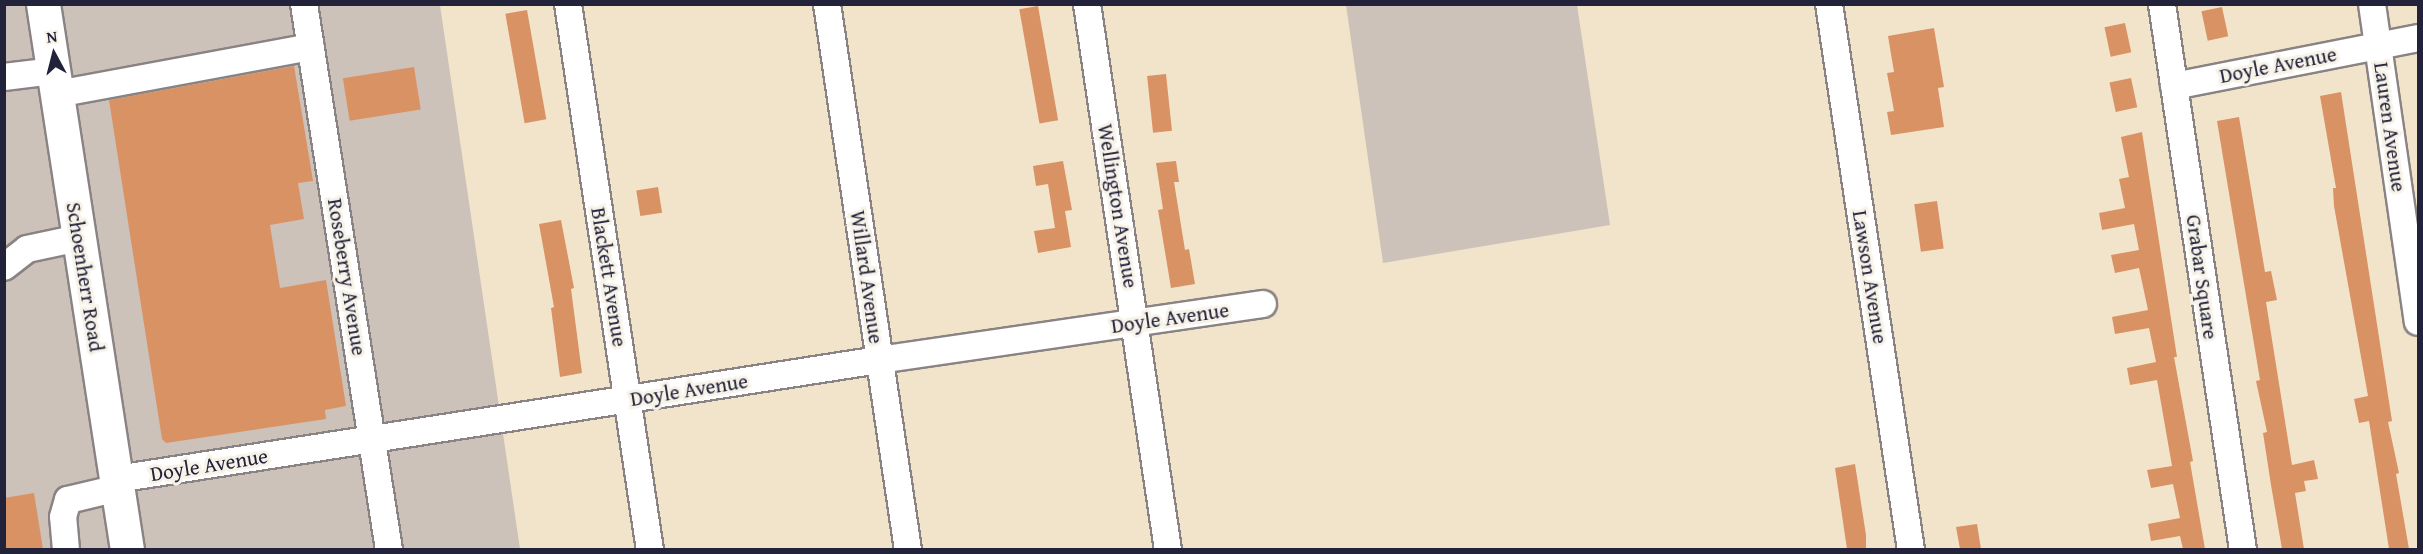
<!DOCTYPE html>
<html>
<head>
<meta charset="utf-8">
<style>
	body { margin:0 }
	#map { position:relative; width:2423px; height:554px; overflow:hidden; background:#f2e4cb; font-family:"Gentium Book Plus",serif }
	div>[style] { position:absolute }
	.industrial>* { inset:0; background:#cdc2b9 }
	.building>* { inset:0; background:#d99263; transform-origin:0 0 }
	.roads { filter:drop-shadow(2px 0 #8a8383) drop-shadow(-2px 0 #8a8383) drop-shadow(0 2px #8a8383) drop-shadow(0 -2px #8a8383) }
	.minor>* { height:26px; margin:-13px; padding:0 13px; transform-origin:13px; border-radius:13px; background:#fff }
	.major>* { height:33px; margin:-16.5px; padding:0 16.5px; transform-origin:16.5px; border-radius:16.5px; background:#fff }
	span { translate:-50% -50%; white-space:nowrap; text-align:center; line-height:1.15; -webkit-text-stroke:6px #f7f3e8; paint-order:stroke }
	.street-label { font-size:21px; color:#22223b }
	.frame { position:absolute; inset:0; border:6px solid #22223b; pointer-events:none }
	.north { position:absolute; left:24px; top:24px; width:60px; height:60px; -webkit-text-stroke:4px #f7f3e8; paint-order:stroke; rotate:353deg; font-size:16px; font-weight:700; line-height:24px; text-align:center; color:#22223b }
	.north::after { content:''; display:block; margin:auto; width:21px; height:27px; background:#22223b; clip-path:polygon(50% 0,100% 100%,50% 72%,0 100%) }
</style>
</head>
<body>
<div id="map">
	<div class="industrial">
		<div style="clip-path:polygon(4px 5px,440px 5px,520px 549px,5px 549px)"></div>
		<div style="clip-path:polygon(1346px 5px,1577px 5px,1610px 225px,1383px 263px)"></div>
	</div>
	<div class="building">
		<div style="left:1038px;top:6px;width:116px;height:19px;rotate:80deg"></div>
		<div style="left:2222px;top:7px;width:30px;height:21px;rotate:78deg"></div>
		<div style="left:527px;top:10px;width:111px;height:22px;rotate:80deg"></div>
		<div style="left:2125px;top:23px;width:30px;height:21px;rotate:78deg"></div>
		<div style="clip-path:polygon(1934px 28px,1944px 87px,1938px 88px,1944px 127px,1891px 135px,1887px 112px,1894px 111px,1887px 73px,1894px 72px,1888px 36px)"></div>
		<div style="clip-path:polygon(294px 66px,313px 181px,298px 183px,304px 219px,270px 225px,280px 288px,326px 280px,346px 406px,325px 410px,326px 419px,166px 443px,162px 439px,109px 100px)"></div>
		<div style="left:414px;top:67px;width:43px;height:72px;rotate:81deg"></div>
		<div style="left:1166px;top:74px;width:57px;height:19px;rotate:84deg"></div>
		<div style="left:2131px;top:78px;width:30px;height:22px;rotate:78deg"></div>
		<div style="clip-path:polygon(2341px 92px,2392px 421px,2388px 422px,2399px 473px,2396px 474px,2409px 549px,2389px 549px,2369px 421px,2359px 423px,2354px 399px,2368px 396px,2334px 206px,2333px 188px,2336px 188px,2320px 96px)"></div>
		<div style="clip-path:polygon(2239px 117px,2265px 272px,2271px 271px,2277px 300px,2266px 302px,2292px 465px,2314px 460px,2318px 479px,2304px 481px,2306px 491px,2295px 493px,2304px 549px,2282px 549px,2271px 485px,2263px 433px,2267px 432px,2256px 381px,2260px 380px,2217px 121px)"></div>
		<div style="clip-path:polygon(2142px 132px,2177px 357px,2174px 357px,2193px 461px,2190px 462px,2205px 549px,2183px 549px,2180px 536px,2151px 541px,2148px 524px,2180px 518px,2173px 484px,2151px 488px,2147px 470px,2172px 466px,2157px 380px,2130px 385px,2127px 368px,2156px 362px,2149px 328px,2115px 334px,2112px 317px,2148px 310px,2139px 268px,2115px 273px,2111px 255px,2139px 250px,2134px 224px,2102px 230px,2099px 213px,2125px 208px,2119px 179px,2129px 177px,2121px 137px)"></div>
		<div style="clip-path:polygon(1063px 161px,1072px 210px,1065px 211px,1071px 247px,1038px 253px,1034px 231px,1055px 228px,1048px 184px,1036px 186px,1033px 166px)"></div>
		<div style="clip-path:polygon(1176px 161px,1179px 182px,1174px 182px,1185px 250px,1189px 249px,1195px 284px,1171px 288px,1158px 210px,1163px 209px,1156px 163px)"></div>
		<div style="left:658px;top:187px;width:26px;height:22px;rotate:81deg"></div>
		<div style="left:1937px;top:201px;width:48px;height:23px;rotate:82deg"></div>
		<div style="clip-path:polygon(561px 220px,574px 288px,571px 289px,582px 373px,560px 377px,551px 308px,554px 307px,539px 224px)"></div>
		<div style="clip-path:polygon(1855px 464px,1866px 535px,1866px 549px,1847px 549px,1835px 468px)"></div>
		<div style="clip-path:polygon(34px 493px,43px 549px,4px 549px,4px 498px)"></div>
		<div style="clip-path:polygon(1977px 524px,1981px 549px,1960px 549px,1956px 527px)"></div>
	</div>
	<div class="roads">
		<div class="minor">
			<div style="left:304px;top:4px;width:553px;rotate:81.15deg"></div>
			<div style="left:568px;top:4px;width:552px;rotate:81.46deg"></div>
			<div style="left:827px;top:4px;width:552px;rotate:81.56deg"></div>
			<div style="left:1087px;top:4px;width:552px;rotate:81.56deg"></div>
			<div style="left:1829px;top:4px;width:552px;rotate:81.46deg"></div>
			<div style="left:2162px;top:4px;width:552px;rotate:81.56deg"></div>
			<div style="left:2372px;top:4px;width:321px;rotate:81.8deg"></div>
			<div style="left:4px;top:77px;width:49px;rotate:-7deg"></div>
			<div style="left:2174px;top:86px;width:249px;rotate:-11.1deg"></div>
			<div style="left:57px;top:94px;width:258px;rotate:-10.5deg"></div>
			<div style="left:4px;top:267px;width:29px;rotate:-38deg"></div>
			<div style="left:27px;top:249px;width:53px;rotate:-11.9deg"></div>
			<div style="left:117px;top:479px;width:771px;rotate:-8.88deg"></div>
			<div style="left:879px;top:360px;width:388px;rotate:-8.3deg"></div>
			<div style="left:66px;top:550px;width:33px;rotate:-95deg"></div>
			<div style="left:63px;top:517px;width:18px;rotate:-74deg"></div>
			<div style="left:68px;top:500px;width:51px;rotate:-13.5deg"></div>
		</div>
		<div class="major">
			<div style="left:43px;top:4px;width:552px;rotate:81.25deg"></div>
		</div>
	</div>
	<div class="street-label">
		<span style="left:2278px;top:65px;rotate:-11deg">Doyle Avenue</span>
		<span style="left:2390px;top:127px;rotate:82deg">Lauren Avenue</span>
		<span style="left:1118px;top:206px;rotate:81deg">Wellington Avenue</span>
		<span style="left:85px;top:277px;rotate:81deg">Schoenherr Road</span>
		<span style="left:347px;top:277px;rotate:81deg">Roseberry Avenue</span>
		<span style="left:609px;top:277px;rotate:81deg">Blackett Avenue</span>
		<span style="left:867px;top:277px;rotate:82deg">Willard Avenue</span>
		<span style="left:1870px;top:277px;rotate:81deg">Lawson Avenue</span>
		<span style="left:2202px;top:277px;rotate:82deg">Grabar Square</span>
		<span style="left:1170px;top:318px;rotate:-8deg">Doyle Avenue</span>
		<span style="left:689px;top:390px;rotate:-9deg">Doyle Avenue</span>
		<span style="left:209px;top:465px;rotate:-9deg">Doyle Avenue</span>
	</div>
	<div class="frame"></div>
	<div class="north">N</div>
</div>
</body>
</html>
